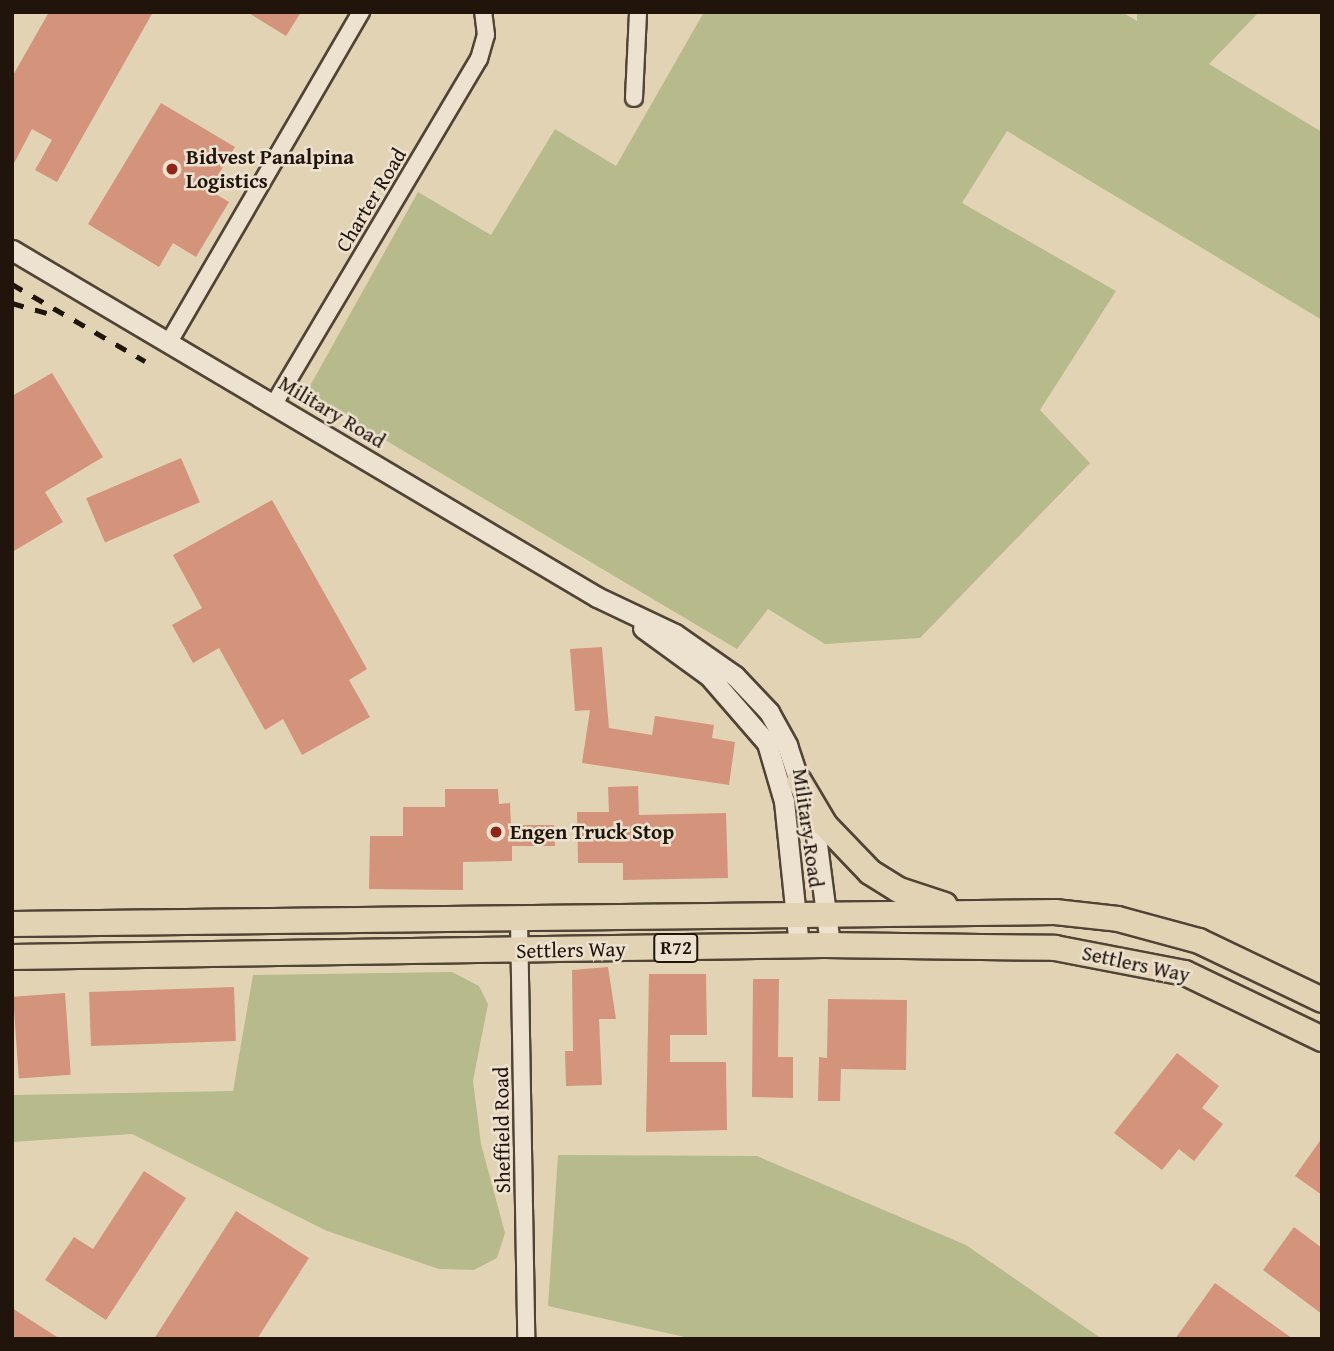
<!DOCTYPE html>
<html>
<head>
<meta charset="utf-8">
<style>
	body { margin:0 }
	#map { position:relative; width:1334px; height:1351px; overflow:hidden; background:#e3d3b5; font-family:"Gentium Book Plus",serif }
	div>[style] { position:absolute }
	.green>* { inset:0; background:#b7bb8b }
	.building>* { inset:0; background:#d3947b; transform-origin:0 0 }
	.roads { filter:drop-shadow(2px 0 #514436) drop-shadow(-2px 0 #514436) drop-shadow(0 2px #514436) drop-shadow(0 -2px #514436) }
	.minor>* { height:16px; margin:-8px; padding:0 8px; transform-origin:8px; border-radius:8px; background:#ede2cf }
	.tertiary>* { height:19px; margin:-9.5px; padding:0 9.5px; transform-origin:9.5px; border-radius:9.5px; background:#ede2cf }
	.primary>* { height:24px; margin:-12px; padding:0 12px; transform-origin:12px; border-radius:12px; background:#e3d3b5 }
	.rail>* { height:4.5px; margin-top:-2.25px; transform-origin:0; background:repeating-linear-gradient(90deg,#20140b 0 12px,transparent 0 24px) }
	.dots>* { width:19px; height:19px; translate:-50% -50%; box-sizing:border-box; border:4px solid #ede2cf; border-radius:50% }
	span { translate:-50% -50%; white-space:nowrap; text-align:center; line-height:1.15; -webkit-text-stroke:5px #ede2cf; paint-order:stroke }
	.shield-label span { padding:2px 5px; background:#ede2cf; border:2px solid; border-radius:5px; -webkit-text-stroke-width:0 }
	.shield-label { font-size:19px; color:#20140b; font-weight:700 }
	.poi-label { font-size:21px; color:#20140b; font-weight:700 }
	.left { translate:0 -50%; text-align:left }
	.street-label { font-size:21px; color:#20140b }
	.frame { position:absolute; inset:0; border:14px solid #20140b; pointer-events:none }
</style>
</head>
<body>
<div id="map">
	<div class="green">
		<div style="clip-path:polygon(704px 12px,1122px 12px,1137px 21px,1137px 12px,1259px 12px,1209px 64px,1322px 132px,1322px 320px,1007px 131px,962px 203px,1116px 291px,1040px 410px,1090px 463px,920px 638px,825px 644px,768px 609px,737px 649px,306px 393px,418px 192px,491px 235px,555px 129px,616px 166px)"></div>
		<div style="clip-path:polygon(452px 972px,479px 986px,488px 1004px,473px 1081px,481px 1144px,505px 1233px,497px 1258px,474px 1270px,439px 1269px,327px 1231px,132px 1134px,12px 1142px,12px 1095px,233px 1091px,253px 975px)"></div>
		<div style="clip-path:polygon(558px 1155px,757px 1156px,966px 1245px,1102px 1339px,693px 1339px,548px 1306px)"></div>
	</div>
	<div class="building">
		<div style="clip-path:polygon(49px 12px,153px 12px,57px 182px,35px 170px,52px 140px,32px 129px,12px 167px,12px 77px)"></div>
		<div style="clip-path:polygon(247px 12px,301px 12px,286px 36px)"></div>
		<div style="clip-path:polygon(161px 103px,235px 147px,209px 190px,229px 202px,196px 257px,173px 243px,159px 267px,88px 224px)"></div>
		<div style="clip-path:polygon(52px 373px,103px 457px,45px 492px,63px 522px,12px 552px,12px 396px)"></div>
		<div style="left:181px;top:458px;width:48px;height:103px;rotate:67deg"></div>
		<div style="clip-path:polygon(272px 500px,367px 669px,349px 680px,370px 717px,302px 755px,283px 719px,265px 730px,219px 648px,193px 663px,172px 625px,202px 608px,173px 555px)"></div>
		<div style="clip-path:polygon(602px 647px,609px 728px,652px 735px,655px 716px,714px 725px,712px 738px,735px 742px,729px 785px,582px 763px,590px 710px,575px 711px,570px 649px)"></div>
		<div style="clip-path:polygon(638px 786px,639px 815px,726px 813px,728px 878px,623px 880px,623px 863px,578px 863px,577px 812px,609px 812px,608px 787px)"></div>
		<div style="clip-path:polygon(445px 789px,498px 789px,499px 804px,510px 803px,511px 825px,554px 825px,555px 846px,512px 846px,512px 861px,463px 862px,463px 890px,369px 889px,370px 836px,403px 836px,403px 807px,445px 807px)"></div>
		<div style="clip-path:polygon(608px 967px,616px 1019px,599px 1019px,602px 1085px,566px 1086px,565px 1051px,573px 1051px,572px 970px)"></div>
		<div style="clip-path:polygon(649px 974px,706px 974px,707px 1035px,670px 1035px,670px 1062px,726px 1062px,727px 1130px,646px 1132px)"></div>
		<div style="clip-path:polygon(753px 979px,779px 979px,778px 1057px,793px 1057px,793px 1098px,752px 1097px)"></div>
		<div style="left:234px;top:987px;width:54px;height:145px;rotate:88deg"></div>
		<div style="left:65px;top:993px;width:82px;height:52px;rotate:86deg"></div>
		<div style="clip-path:polygon(828px 999px,907px 1000px,906px 1070px,841px 1069px,840px 1101px,818px 1101px,819px 1057px,827px 1058px)"></div>
		<div style="clip-path:polygon(1177px 1053px,1219px 1086px,1202px 1108px,1223px 1124px,1194px 1161px,1179px 1149px,1162px 1170px,1114px 1133px)"></div>
		<div style="clip-path:polygon(1322px 1138px,1322px 1195px,1295px 1176px)"></div>
		<div style="clip-path:polygon(144px 1171px,186px 1198px,106px 1320px,45px 1280px,74px 1237px,93px 1249px)"></div>
		<div style="clip-path:polygon(236px 1211px,309px 1258px,257px 1339px,154px 1339px)"></div>
		<div style="clip-path:polygon(1294px 1227px,1322px 1248px,1322px 1314px,1263px 1270px)"></div>
		<div style="clip-path:polygon(1215px 1283px,1293px 1339px,1175px 1339px)"></div>
		<div style="clip-path:polygon(12px 1308px,60px 1339px,12px 1339px)"></div>
	</div>
	<div class="roads">
		<div class="minor">
			<div style="left:634px;top:98px;width:86px;rotate:-87.3deg"></div>
			<div style="left:169px;top:342px;width:382px;rotate:-59.8deg"></div>
			<div style="left:274px;top:404px;width:401px;rotate:-59.3deg"></div>
			<div style="left:479px;top:59px;width:25px;rotate:-74deg"></div>
			<div style="left:486px;top:35px;width:23px;rotate:-97deg"></div>
			<div style="left:519px;top:920px;width:419px;rotate:89deg"></div>
		</div>
		<div class="tertiary">
			<div style="left:12px;top:250px;width:680px;rotate:30.67deg"></div>
			<div style="left:597px;top:597px;width:86px;rotate:25.4deg"></div>
			<div style="left:675px;top:634px;width:73px;rotate:35deg"></div>
			<div style="left:735px;top:676px;width:50px;rotate:46.6deg"></div>
			<div style="left:769px;top:712px;width:38px;rotate:61deg"></div>
			<div style="left:787px;top:745px;width:89px;rotate:71.6deg"></div>
			<div style="left:815px;top:829px;width:117px;rotate:82.6deg"></div>
			<div style="left:643px;top:628px;width:82px;rotate:36deg"></div>
			<div style="left:709px;top:676px;width:89px;rotate:49.1deg"></div>
			<div style="left:767px;top:743px;width:60px;rotate:73.7deg"></div>
			<div style="left:784px;top:801px;width:145px;rotate:84.1deg"></div>
		</div>
		<div class="primary">
			<div style="left:799px;top:781px;width:51px;rotate:59.4deg"></div>
			<div style="left:825px;top:825px;width:65px;rotate:46.2deg"></div>
			<div style="left:870px;top:872px;width:34px;rotate:32deg"></div>
			<div style="left:899px;top:890px;width:48px;rotate:18.1deg"></div>
			<div style="left:12px;top:924px;width:1043px;rotate:-0.66deg"></div>
			<div style="left:1055px;top:912px;width:63px;rotate:6.3deg"></div>
			<div style="left:1118px;top:919px;width:84px;rotate:15.2deg"></div>
			<div style="left:1199px;top:941px;width:136px;rotate:25.6deg"></div>
			<div style="left:12px;top:957px;width:812px;rotate:-0.85deg"></div>
			<div style="left:824px;top:945px;width:231px;rotate:0.7deg"></div>
			<div style="left:1055px;top:948px;width:132px;rotate:10.9deg"></div>
			<div style="left:1185px;top:973px;width:152px;rotate:25.7deg"></div>
		</div>
	</div>
	<div class="rail">
		<div style="left:12px;top:284px;width:154px;rotate:30.1deg"></div>
		<div style="left:12px;top:303px;width:37px;rotate:16deg"></div>
	</div>
	<div class="dots">
		<div style="left:172px;top:169px;background:#8f2418"></div>
		<div style="left:496px;top:832px;background:#8f2418"></div>
	</div>
	<div class="shield-label">
		<span style="left:676px;top:948px">R72</span>
	</div>
	<div class="poi-label">
		<span class="left" style="left:186px;top:169px">Bidvest Panalpina<br>Logistics</span>
		<span class="left" style="left:510px;top:832px">Engen Truck Stop</span>
	</div>
	<div class="street-label">
		<span style="left:371px;top:200px;rotate:-59deg">Charter Road</span>
		<span style="left:332px;top:412px;rotate:31deg">Military Road</span>
		<span style="left:808px;top:828px;rotate:82deg">Military Road</span>
		<span style="left:571px;top:950px;rotate:-1deg">Settlers Way</span>
		<span style="left:1136px;top:964px;rotate:12deg">Settlers Way</span>
		<span style="left:502px;top:1130px;rotate:-91deg">Sheffield Road</span>
	</div>
	<div class="frame"></div>
</div>
</body>
</html>
